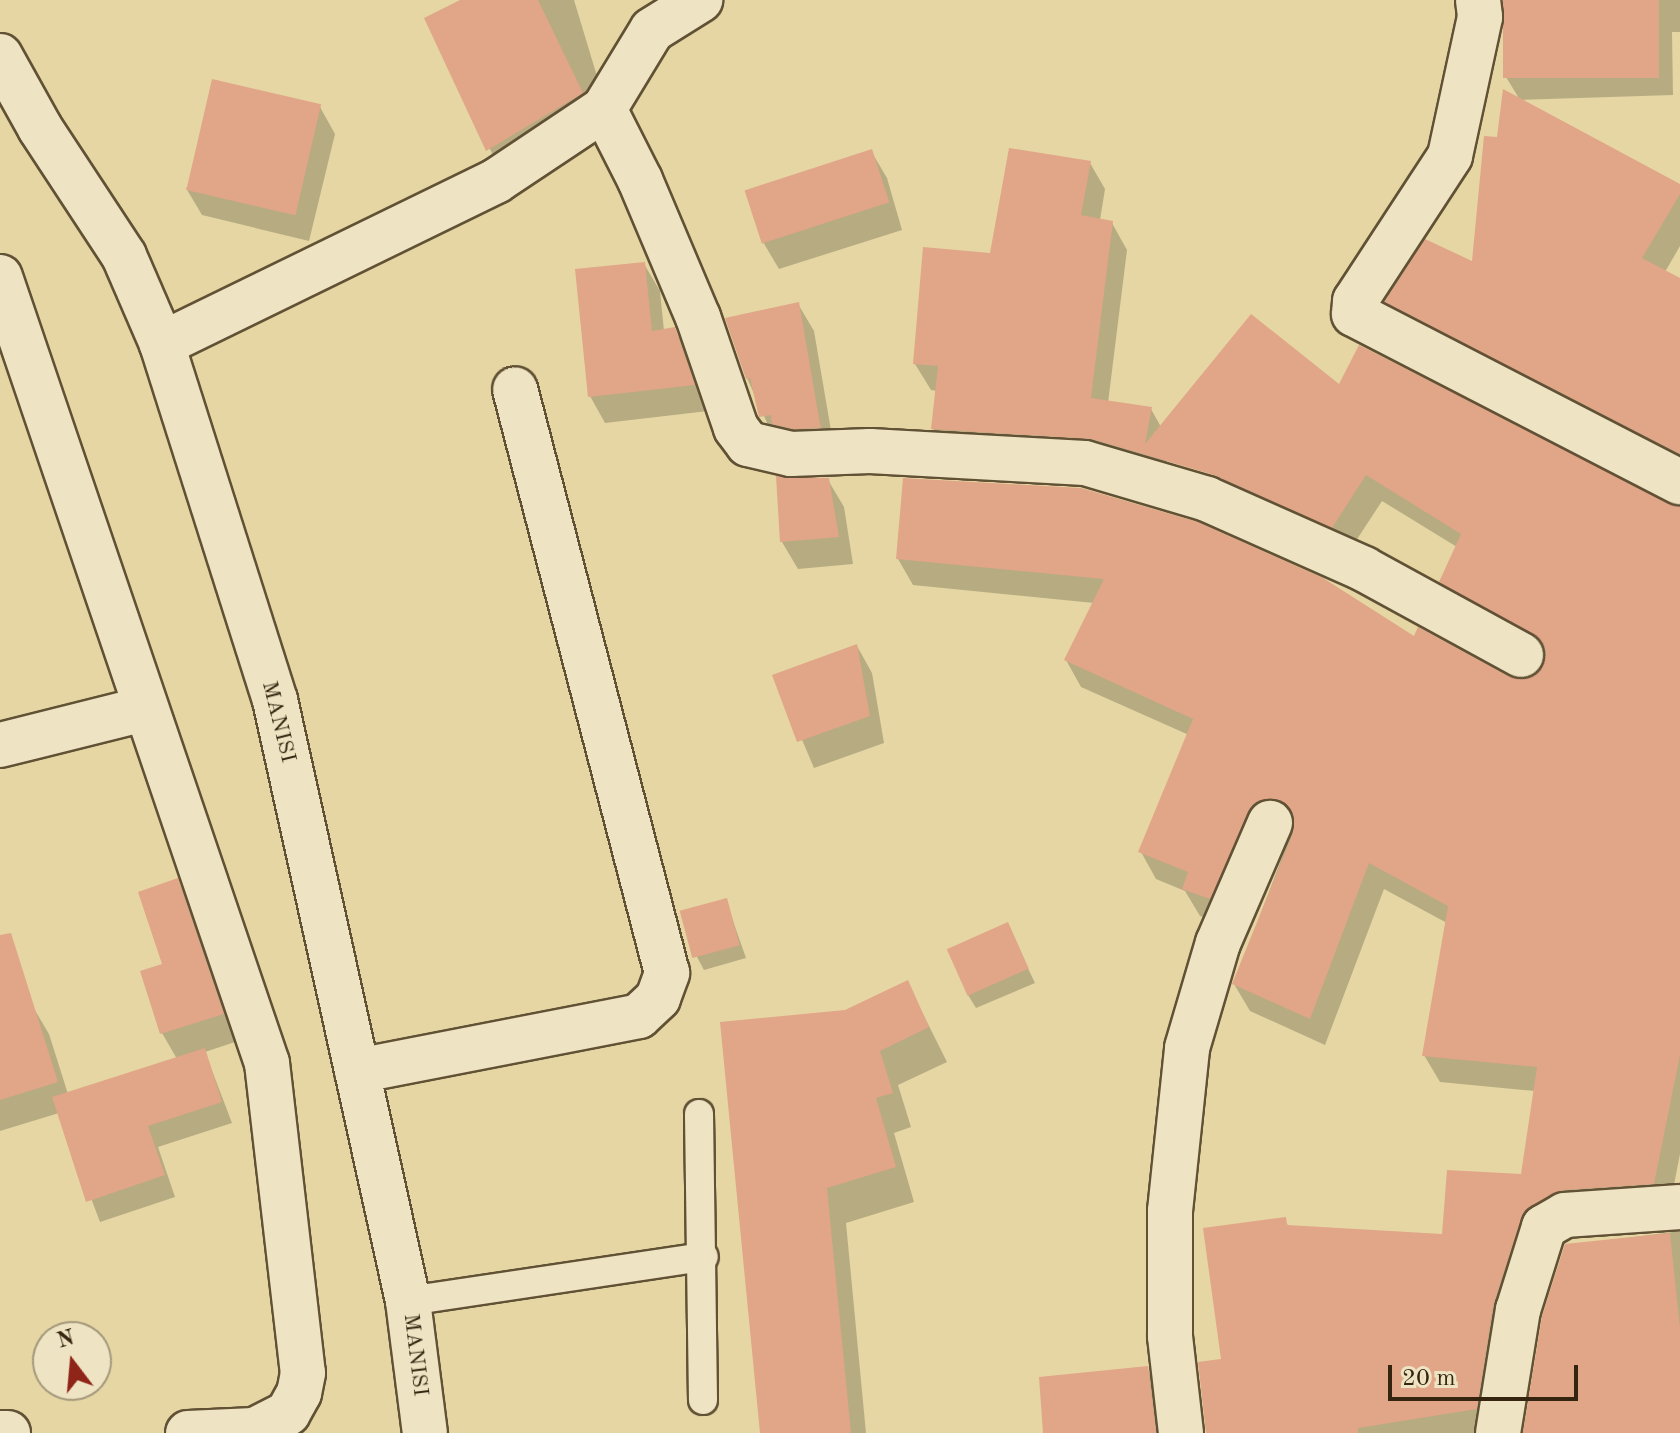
<!DOCTYPE html>
<html>
<head>
<meta charset="utf-8">
<style>
	body { margin:0 }
	#map { position:relative; width:1680px; height:1433px; overflow:hidden; background:#e5d6a3; font-family:"Old Standard TT",serif }
	div>[style] { position:absolute }
	.shadow>* { inset:0; background:#0003 }
	.building>* { inset:0; background:#e1a588; transform-origin:0 0 }
	.roads { filter:drop-shadow(2px 0 #615135) drop-shadow(-2px 0 #615135) drop-shadow(0 2px #615135) drop-shadow(0 -2px #615135) }
	.lane>* { height:28px; margin:-14px; padding:0 14px; transform-origin:14px; border-radius:14px; background:#eee4c3 }
	.street>* { height:44px; margin:-22px; padding:0 22px; transform-origin:22px; border-radius:22px; background:#eee4c3 }
	span { translate:-50% -50%; white-space:nowrap; text-align:center; line-height:1.15; -webkit-text-stroke:8px #eee4c3; paint-order:stroke }
	.street-label { font-size:22px; color:#352510 }
	.north { position:absolute; left:32px; top:1321px; width:80px; height:80px; box-sizing:border-box; background:#eee4c3; border:2px solid #a4987b; border-radius:50%; rotate:344deg; font-size:22px; font-weight:700; line-height:32px; text-align:center; color:#352510 }
	.north::after { content:''; display:block; margin:auto; width:28px; height:36px; background:#8f2418; clip-path:polygon(50% 0,100% 100%,50% 72%,0 100%) }
	.scale { position:absolute; left:1388px; top:1365px; width:190px; height:36px; box-sizing:border-box; border:4px solid #352510; border-top:0; padding-left:10px; font-size:24px; line-height:28px; white-space:nowrap; color:#352510; -webkit-text-stroke:6px #eee4c3; paint-order:stroke }
</style>
</head>
<body>
<div id="map">
	<div class="shadow">
		<div style="clip-path:polygon(465px 0,574px 0,606px 106px,503px 176px,427px 19px)"></div>
		<div style="clip-path:polygon(1503px 0,1680px 0,1680px 32px,1672px 32px,1673px 95px,1520px 100px,1506px 77px)"></div>
		<div style="clip-path:polygon(320px 107px,335px 134px,309px 241px,202px 215px,186px 188px)"></div>
		<div style="clip-path:polygon(871px 151px,887px 178px,902px 230px,779px 269px,763px 242px,746px 191px)"></div>
		<div style="clip-path:polygon(evenodd,1090px 163px,1105px 189px,1100px 220px,1112px 223px,1127px 250px,1108px 403px,1151px 409px,1161px 427px,1340px 387px,1668px 506px,1680px 505px,1680px 1154px,1669px 1210px,1547px 1232px,1492px 1433px,1207px 1433px,1223px 1361px,1284px 1219px,1289px 1227px,1444px 1236px,1522px 1176px,1535px 1091px,1440px 1082px,1424px 1055px,1447px 923px,1384px 889px,1325px 1045px,1250px 1011px,1234px 984px,1294px 826px,1270px 830px,1225px 925px,1200px 916px,1185px 891px,1156px 879px,1141px 852px,1189px 735px,1081px 687px,1066px 660px,1094px 603px,913px 585px,898px 559px,905px 480px,1415px 639px,1509px 679px,1536px 678px,1547px 658px,1457px 608px,1441px 581px,1457px 547px,1382px 501px,1348px 553px,1231px 502px,949px 456px,933px 429px,937px 391px,931px 390px,915px 364px,991px 255px,1090px 163px,1167px 459px,1224px 476px,1223px 480px,1167px 463px,1167px 459px)"></div>
		<div style="clip-path:polygon(1680px 187px,1680px 246px,1665px 272px,1680px 280px,1680px 472px,1402px 328px,1387px 302px)"></div>
		<div style="clip-path:polygon(644px 264px,660px 291px,664px 331px,674px 329px,690px 356px,708px 411px,605px 423px,590px 396px)"></div>
		<div style="clip-path:polygon(798px 304px,814px 331px,835px 454px,776px 443px,747px 378px)"></div>
		<div style="clip-path:polygon(828px 480px,844px 507px,853px 564px,798px 569px,782px 542px)"></div>
		<div style="clip-path:polygon(857px 646px,872px 673px,884px 743px,814px 768px,775px 676px)"></div>
		<div style="clip-path:polygon(177px 880px,192px 907px,238px 1041px,205px 1052px,232px 1123px,158px 1147px,175px 1197px,100px 1222px,59px 1113px,0 1131px,0 1017px,33px 1007px,49px 1034px,68px 1094px,177px 1059px,162px 1033px,164px 966px)"></div>
		<div style="clip-path:polygon(726px 901px,746px 958px,704px 970px,697px 957px)"></div>
		<div style="clip-path:polygon(1007px 924px,1035px 983px,976px 1008px,968px 995px)"></div>
		<div style="clip-path:polygon(907px 982px,947px 1062px,898px 1085px,911px 1127px,894px 1133px,914px 1202px,846px 1223px,866px 1433px,762px 1433px,846px 1012px)"></div>
		<div style="clip-path:polygon(1680px 1231px,1680px 1433px,1523px 1433px,1544px 1316px,1566px 1246px)"></div>
		<div style="clip-path:polygon(1147px 1369px,1163px 1395px,1168px 1433px,1045px 1433px)"></div>
	</div>
	<div class="building">
		<div style="clip-path:polygon(460px 0,538px 0,583px 93px,486px 151px,424px 18px)"></div>
		<div style="left:1503px;top:0;width:156px;height:78px"></div>
		<div style="left:212px;top:79px;width:112px;height:114px;rotate:13deg"></div>
		<div style="clip-path:polygon(1503px 89px,1680px 184px,1680px 194px,1642px 258px,1680px 278px,1680px 454px,1384px 302px,1425px 239px,1472px 261px,1484px 136px,1497px 137px)"></div>
		<div style="clip-path:polygon(1009px 148px,1091px 161px,1081px 215px,1113px 221px,1091px 398px,1152px 407px,1145px 444px,1251px 314px,1339px 384px,1359px 345px,1680px 507px,1680px 1055px,1654px 1184px,1563px 1190px,1532px 1205px,1521px 1219px,1493px 1306px,1477px 1409px,1358px 1428px,1358px 1433px,1206px 1433px,1198px 1362px,1221px 1359px,1203px 1228px,1286px 1217px,1287px 1225px,1442px 1234px,1447px 1170px,1521px 1174px,1537px 1067px,1422px 1056px,1448px 906px,1369px 863px,1310px 1019px,1232px 984px,1293px 833px,1290px 809px,1279px 800px,1255px 803px,1210px 899px,1182px 889px,1188px 872px,1138px 852px,1193px 719px,1064px 660px,1104px 579px,896px 559px,903px 478px,1081px 488px,1198px 522px,1323px 578px,1414px 636px,1418px 627px,1510px 677px,1535px 676px,1546px 655px,1543px 643px,1439px 582px,1461px 534px,1366px 475px,1332px 528px,1214px 475px,1092px 439px,931px 429px,938px 366px,913px 364px,923px 247px,990px 253px)"></div>
		<div style="left:872px;top:149px;width:56px;height:134px;rotate:72deg"></div>
		<div style="clip-path:polygon(645px 262px,652px 331px,675px 327px,695px 385px,588px 397px,575px 269px)"></div>
		<div style="clip-path:polygon(799px 302px,819px 418px,821px 428px,793px 429px,772px 424px,771px 415px,759px 417px,750px 378px,746px 379px,725px 318px)"></div>
		<div style="clip-path:polygon(776px 476px,829px 478px,839px 537px,780px 542px)"></div>
		<div style="clip-path:polygon(857px 644px,870px 716px,797px 742px,772px 675px)"></div>
		<div style="clip-path:polygon(178px 878px,224px 1014px,160px 1034px,140px 971px,162px 964px,138px 892px)"></div>
		<div style="left:727px;top:898px;width:49px;height:49px;rotate:75deg"></div>
		<div style="left:1008px;top:922px;width:51px;height:67px;rotate:66deg"></div>
		<div style="clip-path:polygon(11px 933px,58px 1082px,0 1100px,0 935px)"></div>
		<div style="clip-path:polygon(908px 980px,929px 1027px,880px 1051px,893px 1093px,876px 1098px,896px 1167px,827px 1188px,851px 1433px,760px 1433px,720px 1022px,845px 1010px)"></div>
		<div style="clip-path:polygon(205px 1048px,222px 1102px,148px 1126px,165px 1175px,86px 1202px,52px 1097px)"></div>
		<div style="clip-path:polygon(1670px 1233px,1680px 1328px,1680px 1433px,1523px 1433px,1542px 1316px,1565px 1244px)"></div>
		<div style="clip-path:polygon(1148px 1366px,1156px 1433px,1043px 1433px,1039px 1377px)"></div>
	</div>
	<div class="roads">
		<div class="lane">
			<div style="left:699px;top:1114px;width:286px;rotate:89.2deg"></div>
			<div style="left:408px;top:1301px;width:299px;rotate:-8.5deg"></div>
		</div>
		<div class="street">
			<div style="left:1478px;top:0;width:17px;rotate:83deg"></div>
			<div style="left:1480px;top:17px;width:142px;rotate:102.2deg"></div>
			<div style="left:1450px;top:156px;width:173px;rotate:123.2deg"></div>
			<div style="left:1355px;top:301px;width:13px;rotate:94deg"></div>
			<div style="left:1354px;top:314px;width:367px;rotate:27.3deg"></div>
			<div style="left:0;top:56px;width:82px;rotate:60.9deg"></div>
			<div style="left:40px;top:128px;width:153px;rotate:56.7deg"></div>
			<div style="left:124px;top:256px;width:96px;rotate:66.6deg"></div>
			<div style="left:162px;top:344px;width:374px;rotate:72.4deg"></div>
			<div style="left:275px;top:700px;width:616px;rotate:77.52deg"></div>
			<div style="left:408px;top:1301px;width:133px;rotate:82.7deg"></div>
			<div style="left:604px;top:109px;width:80px;rotate:63.1deg"></div>
			<div style="left:640px;top:180px;width:149px;rotate:67.1deg"></div>
			<div style="left:698px;top:317px;width:117px;rotate:71.1deg"></div>
			<div style="left:736px;top:428px;width:20px;rotate:53deg"></div>
			<div style="left:748px;top:444px;width:44px;rotate:13.1deg"></div>
			<div style="left:791px;top:454px;width:79px;rotate:-2.2deg"></div>
			<div style="left:870px;top:451px;width:215px;rotate:3.2deg"></div>
			<div style="left:1085px;top:463px;width:127px;rotate:16.4deg"></div>
			<div style="left:1207px;top:499px;width:172px;rotate:24deg"></div>
			<div style="left:1364px;top:569px;width:179px;rotate:28.7deg"></div>
			<div style="left:0;top:277px;width:830px;rotate:71.24deg"></div>
			<div style="left:267px;top:1063px;width:312px;rotate:83.4deg"></div>
			<div style="left:303px;top:1373px;width:20px;rotate:101deg"></div>
			<div style="left:299px;top:1393px;width:23px;rotate:119deg"></div>
			<div style="left:288px;top:1413px;width:38px;rotate:153deg"></div>
			<div style="left:254px;top:1430px;width:66px;rotate:177.4deg"></div>
			<div style="left:162px;top:344px;width:372px;rotate:-26deg"></div>
			<div style="left:496px;top:181px;width:130px;rotate:-33.7deg"></div>
			<div style="left:604px;top:109px;width:92px;rotate:-58.7deg"></div>
			<div style="left:652px;top:30px;width:57px;rotate:-32deg"></div>
			<div style="left:0;top:745px;width:148px;rotate:-14deg"></div>
			<div style="left:357px;top:1071px;width:287px;rotate:-11deg"></div>
			<div style="left:639px;top:1016px;width:26px;rotate:-43deg"></div>
			<div style="left:658px;top:998px;width:27px;rotate:-70deg"></div>
			<div style="left:667px;top:973px;width:603px;rotate:-104.59deg"></div>
			<div style="left:0;top:1433px;width:8px"></div>
			<div style="left:1181px;top:1433px;width:98px;rotate:-96.5deg"></div>
			<div style="left:1170px;top:1336px;width:125px;rotate:-90deg"></div>
			<div style="left:1170px;top:1211px;width:164px;rotate:-84deg"></div>
			<div style="left:1187px;top:1048px;width:109px;rotate:-73.6deg"></div>
			<div style="left:1218px;top:943px;width:131px;rotate:-66.6deg"></div>
			<div style="left:1498px;top:1433px;width:125px;rotate:-80.8deg"></div>
			<div style="left:1518px;top:1310px;width:87px;rotate:-72.6deg"></div>
			<div style="left:1544px;top:1227px;width:24px;rotate:-30deg"></div>
			<div style="left:1565px;top:1215px;width:115px;rotate:-4deg"></div>
		</div>
	</div>
	<div class="street-label">
		<span style="left:278px;top:722px;rotate:76deg">MANISI</span>
		<span style="left:415px;top:1355px;rotate:83deg">MANISI</span>
	</div>
	<div class="north">N</div>
	<div class="scale">20 m</div>
</div>
</body>
</html>
